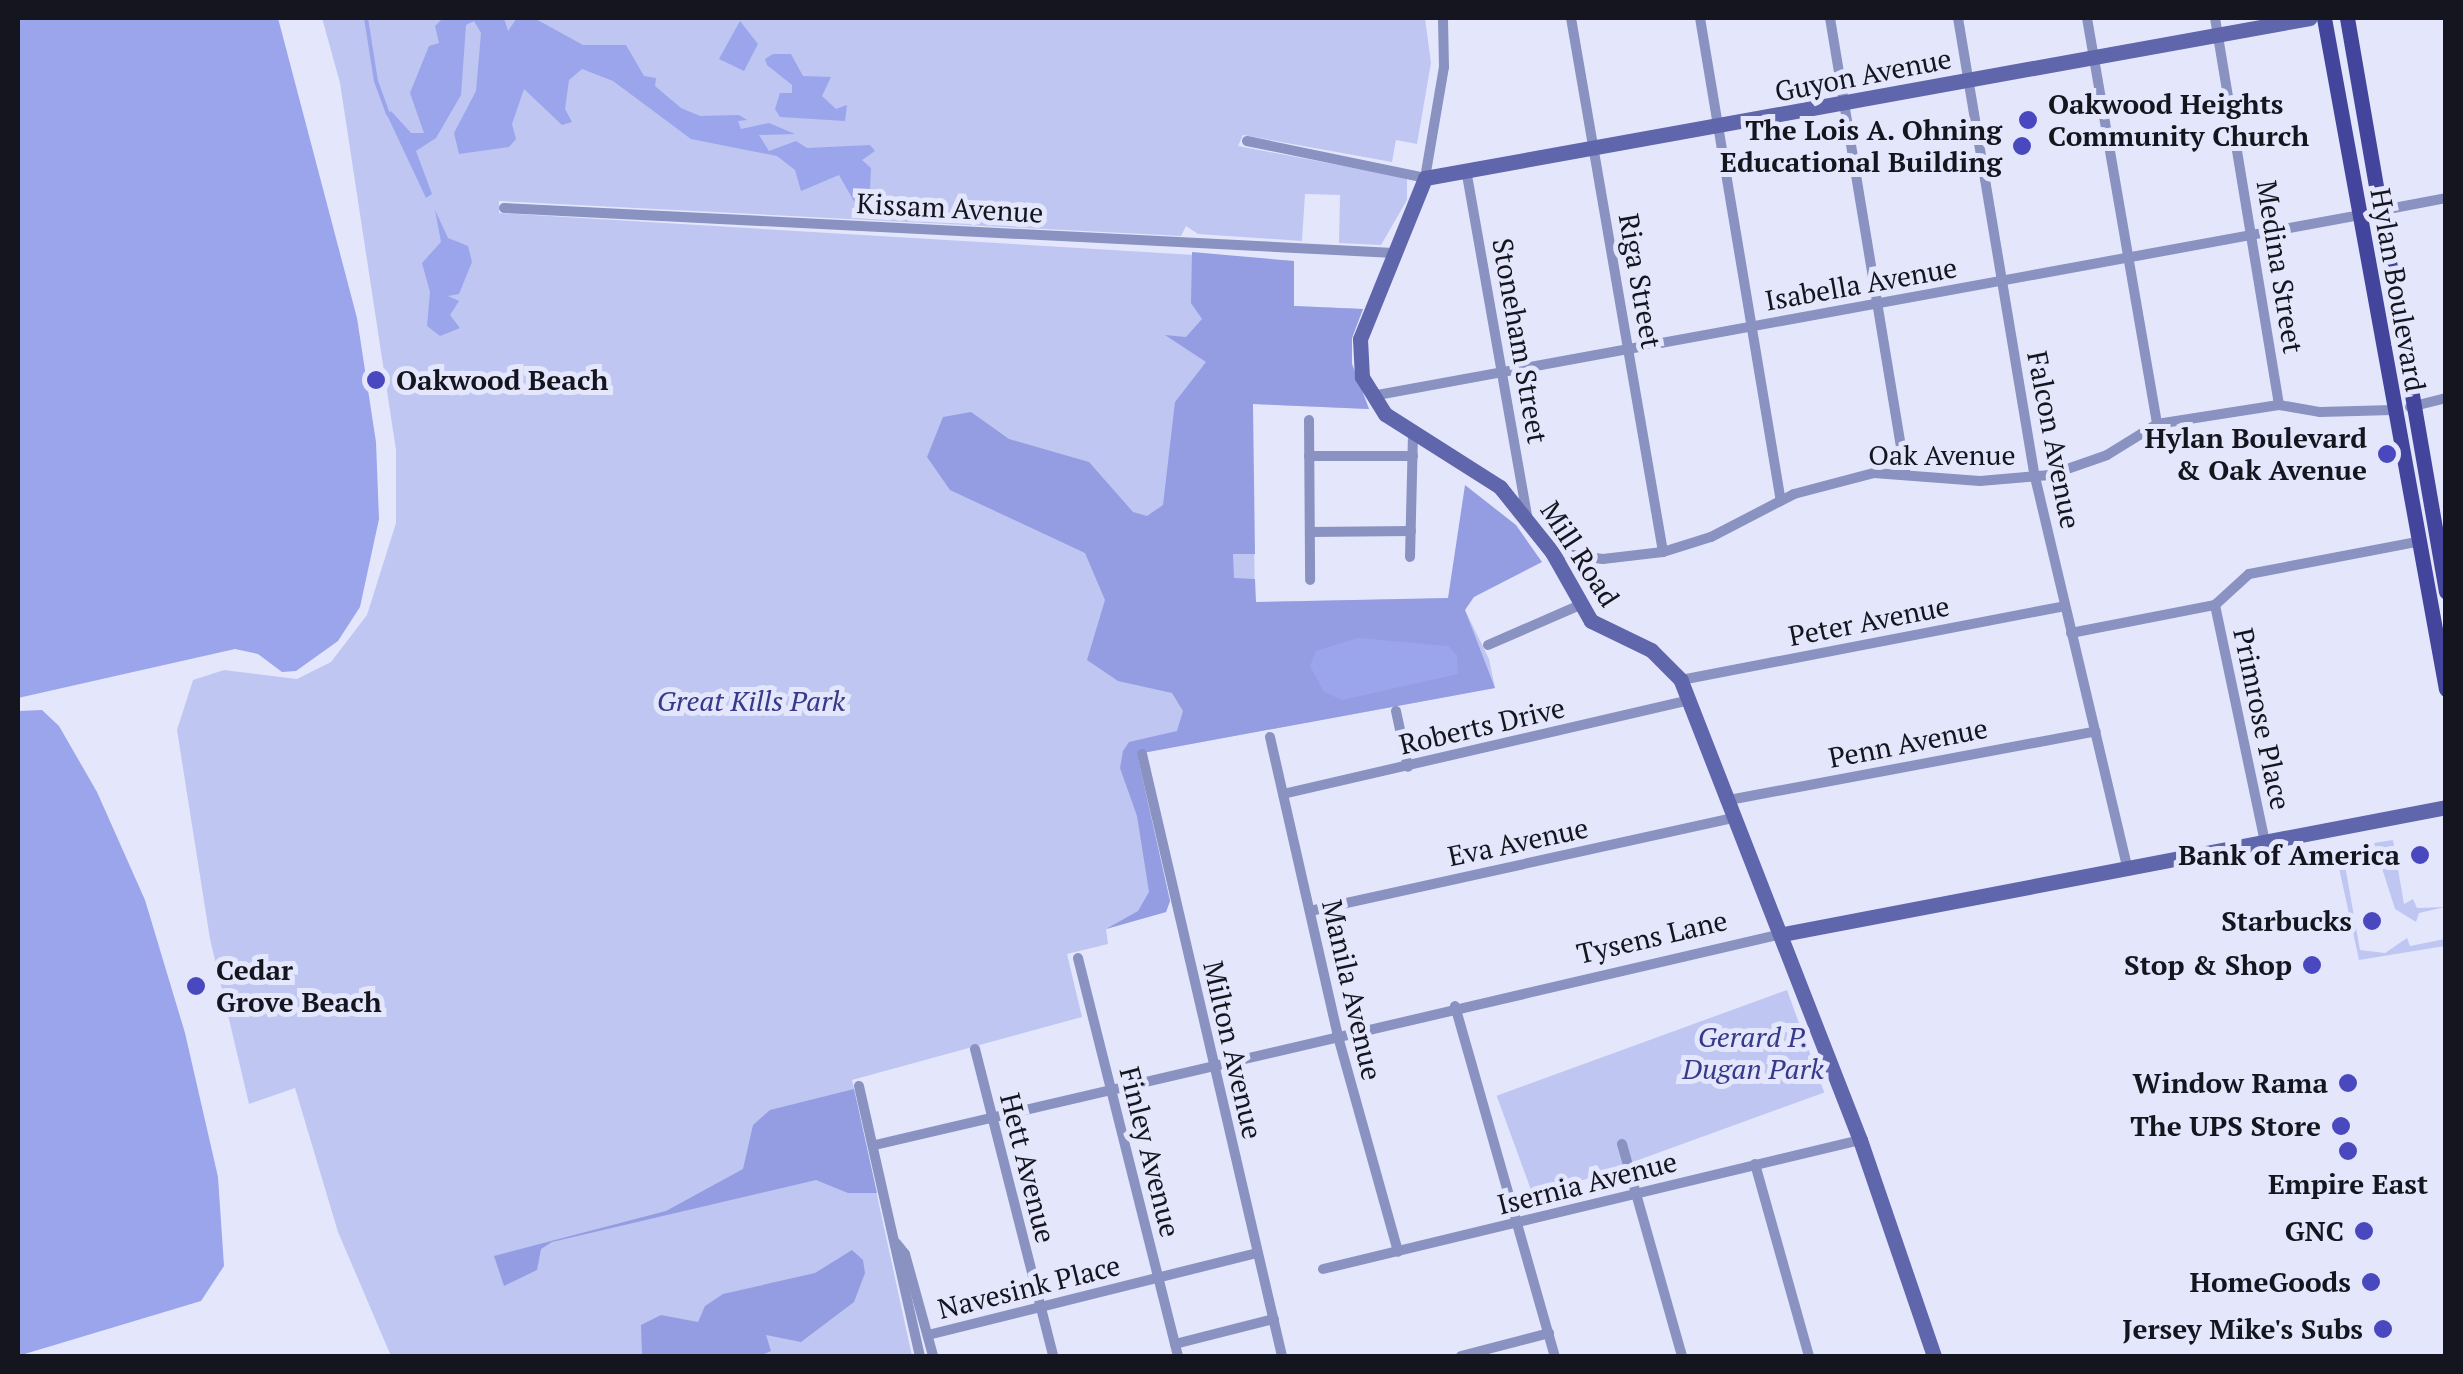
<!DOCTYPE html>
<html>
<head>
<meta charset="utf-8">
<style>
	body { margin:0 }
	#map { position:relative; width:2463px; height:1374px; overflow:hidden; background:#e4e7fc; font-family:"PT Serif",serif }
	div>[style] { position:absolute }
	.green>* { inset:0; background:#bfc6f2; transform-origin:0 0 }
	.forest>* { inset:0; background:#949de2 }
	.water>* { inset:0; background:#9ba5eb }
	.stream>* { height:4px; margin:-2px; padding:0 2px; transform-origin:2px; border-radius:2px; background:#9ba5eb }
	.street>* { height:10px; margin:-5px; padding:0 5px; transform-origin:5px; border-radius:5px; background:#8a92c2 }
	.secondary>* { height:15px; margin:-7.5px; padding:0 7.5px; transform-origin:7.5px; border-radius:7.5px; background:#5f66ac }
	.primary>* { height:15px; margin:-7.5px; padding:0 7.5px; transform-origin:7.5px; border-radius:7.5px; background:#42459b }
	.dots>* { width:28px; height:28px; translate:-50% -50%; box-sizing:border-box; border:5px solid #e4e7fc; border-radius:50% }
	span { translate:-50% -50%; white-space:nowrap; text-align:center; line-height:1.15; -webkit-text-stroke:10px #e4e7fc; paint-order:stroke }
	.street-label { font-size:28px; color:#14151e }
	.poi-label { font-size:28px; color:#14151e; font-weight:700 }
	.left { translate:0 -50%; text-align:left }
	.right { translate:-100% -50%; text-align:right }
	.park-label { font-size:28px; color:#373989; font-style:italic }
	.frame { position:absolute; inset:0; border:20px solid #14151e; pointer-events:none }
</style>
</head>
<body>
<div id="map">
	<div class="green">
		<div style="clip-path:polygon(322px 18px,1425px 18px,1431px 63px,1417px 144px,1396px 140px,1392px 162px,1243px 135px,1238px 146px,1407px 178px,1407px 200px,1381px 245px,1339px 243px,1340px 195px,1305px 194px,1302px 241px,1198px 234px,1186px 226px,1181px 236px,499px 201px,499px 213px,1294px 261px,1294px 306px,1363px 309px,1352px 338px,1352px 364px,1369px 409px,1252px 404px,1255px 602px,1459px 598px,1489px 659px,1495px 688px,1137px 754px,1170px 901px,1166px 912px,1106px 929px,1108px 944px,1067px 954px,1082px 1017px,852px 1080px,912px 1356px,391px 1356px,338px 1232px,295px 1088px,249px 1104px,210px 939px,177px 730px,193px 680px,224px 670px,297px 679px,331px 662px,367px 615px,396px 523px,396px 450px,340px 83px)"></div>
		<div style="clip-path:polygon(2393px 840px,2404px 904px,2413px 899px,2417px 908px,2445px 907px,2419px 913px,2416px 922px,2395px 909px,2374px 843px)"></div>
		<div style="clip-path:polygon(2356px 846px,2344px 860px,2360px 950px,2385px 953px,2407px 938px,2410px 946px,2445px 939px,2445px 946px,2359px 960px,2336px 854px,2327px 852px)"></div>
		<div style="left:1787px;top:990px;width:109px;height:309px;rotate:70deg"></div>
	</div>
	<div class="forest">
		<div style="clip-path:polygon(1192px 252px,1294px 261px,1294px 306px,1363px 309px,1352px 338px,1352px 364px,1369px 409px,1253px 404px,1255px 554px,1233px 554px,1234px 578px,1255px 579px,1256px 602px,1448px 598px,1465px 485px,1516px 525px,1542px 562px,1474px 597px,1465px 610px,1495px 688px,1137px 754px,1170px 901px,1166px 912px,1106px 929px,1138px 911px,1149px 892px,1137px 816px,1120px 768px,1123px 751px,1129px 742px,1177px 731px,1183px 711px,1172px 693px,1118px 681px,1087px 660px,1105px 600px,1085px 553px,950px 490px,927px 457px,943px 417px,971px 412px,1009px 439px,1089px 462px,1133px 512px,1147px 516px,1163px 505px,1175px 402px,1206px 362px,1165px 335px,1186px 337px,1202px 319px,1191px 303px)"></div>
		<div style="clip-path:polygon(854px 1089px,877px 1193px,848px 1193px,816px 1180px,552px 1242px,541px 1249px,537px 1270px,504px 1286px,494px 1256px,666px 1211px,743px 1169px,753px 1125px,770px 1110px)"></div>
		<div style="clip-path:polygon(852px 1250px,863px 1260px,865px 1273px,854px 1302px,801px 1342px,766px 1335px,771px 1351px,760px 1356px,642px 1356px,641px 1325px,661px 1315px,698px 1322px,705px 1306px,723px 1294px,815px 1273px)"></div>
	</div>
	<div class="water">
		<div style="clip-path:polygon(18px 18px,278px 18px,357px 318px,376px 442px,379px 519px,360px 607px,338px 641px,296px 671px,282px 672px,258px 654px,235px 649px,18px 698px)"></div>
		<div style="clip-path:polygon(443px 18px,504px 18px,508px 31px,517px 18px,534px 18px,583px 45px,626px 45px,644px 76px,656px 78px,655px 86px,681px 108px,700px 116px,739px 115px,747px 120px,738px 121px,741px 129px,769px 123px,795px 134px,759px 135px,769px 151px,796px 141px,807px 148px,870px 145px,875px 151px,862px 160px,871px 168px,870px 190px,884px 200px,859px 210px,839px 175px,801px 191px,795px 170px,777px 156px,691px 139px,613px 81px,582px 69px,569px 80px,565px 109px,572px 122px,562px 125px,524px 89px,512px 124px,516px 139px,509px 147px,459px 154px,454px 133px,476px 91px,481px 33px,474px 21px,466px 25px,461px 95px,436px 138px,416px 151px,432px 194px,426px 198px,387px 115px,391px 111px,411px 133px,424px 133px,410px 93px,429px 46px,439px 43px,435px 26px)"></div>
		<div style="clip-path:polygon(740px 21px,758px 44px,744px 71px,719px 59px)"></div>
		<div style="clip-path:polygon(773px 54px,791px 54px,803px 76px,831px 77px,822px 96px,836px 109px,847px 105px,845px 121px,780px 117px,775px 109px,780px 93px,792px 93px,792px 85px,767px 65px,765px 59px)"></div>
		<div style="clip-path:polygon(435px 210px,448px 238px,468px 246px,472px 262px,459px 294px,448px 296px,459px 301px,450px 315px,460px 328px,440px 336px,427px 326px,430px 292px,422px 263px,441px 242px)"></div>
		<div style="clip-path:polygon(1358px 638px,1448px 646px,1457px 655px,1458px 674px,1342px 700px,1324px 692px,1310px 666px,1316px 651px)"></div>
		<div style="clip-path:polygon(42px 710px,59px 726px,97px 792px,145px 900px,185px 1033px,218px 1177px,224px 1266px,201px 1301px,18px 1356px,18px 711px)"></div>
	</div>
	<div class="stream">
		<div style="left:366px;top:18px;width:64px;rotate:81deg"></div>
		<div style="left:376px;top:81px;width:35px;rotate:70deg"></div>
	</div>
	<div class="street">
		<div style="left:1571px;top:18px;width:542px;rotate:80.22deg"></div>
		<div style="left:1700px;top:18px;width:489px;rotate:80.5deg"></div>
		<div style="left:1830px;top:18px;width:460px;rotate:80.6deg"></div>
		<div style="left:1958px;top:18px;width:465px;rotate:80.5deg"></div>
		<div style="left:2035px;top:477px;width:401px;rotate:76.7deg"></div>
		<div style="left:2087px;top:18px;width:412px;rotate:80.2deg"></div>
		<div style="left:2215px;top:18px;width:392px;rotate:80.6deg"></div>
		<div style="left:1247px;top:141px;width:182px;rotate:11.7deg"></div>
		<div style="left:1425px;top:178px;width:113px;rotate:-80.3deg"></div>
		<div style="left:1444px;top:67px;width:49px;rotate:-91.2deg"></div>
		<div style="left:1467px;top:175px;width:346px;rotate:80deg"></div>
		<div style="left:504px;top:208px;width:891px;rotate:2.89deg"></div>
		<div style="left:2378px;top:211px;width:69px;rotate:-10.8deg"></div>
		<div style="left:1372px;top:396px;width:1004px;rotate:-10.38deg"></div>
		<div style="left:2410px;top:407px;width:37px;rotate:-14deg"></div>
		<div style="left:1309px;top:420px;width:160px;rotate:89.6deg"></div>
		<div style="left:1309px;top:456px;width:104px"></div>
		<div style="left:1310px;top:532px;width:101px;rotate:-0.6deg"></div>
		<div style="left:1552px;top:552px;width:51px;rotate:7.8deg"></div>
		<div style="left:1603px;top:559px;width:60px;rotate:-6.7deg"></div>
		<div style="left:1663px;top:552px;width:50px;rotate:-17.4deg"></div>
		<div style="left:1711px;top:537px;width:93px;rotate:-27.4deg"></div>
		<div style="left:1794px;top:494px;width:83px;rotate:-14.7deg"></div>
		<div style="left:1874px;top:473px;width:106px;rotate:4.3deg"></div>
		<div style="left:1980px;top:481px;width:70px;rotate:-4.9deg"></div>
		<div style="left:2050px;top:475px;width:60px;rotate:-19.3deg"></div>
		<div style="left:2107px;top:455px;width:59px;rotate:-31.8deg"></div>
		<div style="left:2157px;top:424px;width:123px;rotate:-8.9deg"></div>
		<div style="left:2279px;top:405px;width:42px;rotate:9.7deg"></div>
		<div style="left:2320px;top:412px;width:73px;rotate:-1.6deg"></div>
		<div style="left:1410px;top:557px;width:121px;rotate:-88.6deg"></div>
		<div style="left:2215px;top:605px;width:243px;rotate:78.1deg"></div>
		<div style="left:2071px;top:633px;width:147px;rotate:-11deg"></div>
		<div style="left:2215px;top:605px;width:46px;rotate:-42.4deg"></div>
		<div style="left:2249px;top:574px;width:171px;rotate:-10.8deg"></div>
		<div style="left:1488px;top:645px;width:100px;rotate:-23.5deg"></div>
		<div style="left:1681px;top:680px;width:391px;rotate:-10.9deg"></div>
		<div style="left:1396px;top:711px;width:57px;rotate:77.9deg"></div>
		<div style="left:1270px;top:737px;width:303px;rotate:77.2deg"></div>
		<div style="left:1337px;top:1033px;width:227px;rotate:74.4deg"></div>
		<div style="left:1142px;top:754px;width:618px;rotate:76.91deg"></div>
		<div style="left:1283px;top:794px;width:418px;rotate:-13deg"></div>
		<div style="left:1729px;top:800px;width:373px;rotate:-10.6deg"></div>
		<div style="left:1310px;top:911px;width:436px;rotate:-12.4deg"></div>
		<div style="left:1078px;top:958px;width:410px;rotate:75.9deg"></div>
		<div style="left:1455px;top:1006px;width:364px;rotate:74.1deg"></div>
		<div style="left:975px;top:1049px;width:317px;rotate:75.7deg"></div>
		<div style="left:859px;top:1086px;width:277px;rotate:77.3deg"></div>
		<div style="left:1622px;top:1144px;width:220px;rotate:74.2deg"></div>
		<div style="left:875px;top:1145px;width:931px;rotate:-13.1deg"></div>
		<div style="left:1755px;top:1164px;width:199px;rotate:74.3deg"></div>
		<div style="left:896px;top:1243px;width:14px;rotate:51deg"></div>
		<div style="left:905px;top:1254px;width:106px;rotate:74.6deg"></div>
		<div style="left:1323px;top:1269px;width:552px;rotate:-13.51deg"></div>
		<div style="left:928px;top:1335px;width:339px;rotate:-14deg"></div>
		<div style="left:1175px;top:1344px;width:102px;rotate:-14.2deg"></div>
		<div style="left:1461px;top:1356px;width:91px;rotate:-14.6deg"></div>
	</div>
	<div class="secondary">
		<div style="left:1783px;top:934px;width:675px;rotate:-10.84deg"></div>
		<div style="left:1934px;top:1356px;width:228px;rotate:-108.9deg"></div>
		<div style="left:1860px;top:1140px;width:494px;rotate:-111.3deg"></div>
		<div style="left:1681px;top:680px;width:42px;rotate:-135deg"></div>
		<div style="left:1651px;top:650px;width:67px;rotate:-154.2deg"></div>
		<div style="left:1591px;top:621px;width:79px;rotate:-119.5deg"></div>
		<div style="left:1552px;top:552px;width:83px;rotate:-128.7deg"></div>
		<div style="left:1500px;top:487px;width:136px;rotate:-147.6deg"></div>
		<div style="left:1385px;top:414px;width:44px;rotate:-121.9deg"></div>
		<div style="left:1362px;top:377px;width:38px;rotate:-93deg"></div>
		<div style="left:1360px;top:339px;width:174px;rotate:-68deg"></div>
		<div style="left:1425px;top:178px;width:899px;rotate:-10.25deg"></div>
	</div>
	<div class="primary">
		<div style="left:2324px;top:18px;width:682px;rotate:79.7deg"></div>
		<div style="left:2347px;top:18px;width:582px;rotate:80.21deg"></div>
	</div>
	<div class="dots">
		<div style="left:2028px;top:120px;background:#4948be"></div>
		<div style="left:2022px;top:146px;background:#4948be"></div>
		<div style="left:376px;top:380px;background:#4948be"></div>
		<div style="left:2387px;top:454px;background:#4948be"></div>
		<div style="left:2420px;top:855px;background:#4948be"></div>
		<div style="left:2372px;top:921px;background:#4948be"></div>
		<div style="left:2312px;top:965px;background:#4948be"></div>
		<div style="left:196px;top:986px;background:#4948be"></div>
		<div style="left:2348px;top:1083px;background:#4948be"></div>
		<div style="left:2341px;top:1126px;background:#4948be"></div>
		<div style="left:2348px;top:1151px;background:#4948be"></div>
		<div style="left:2364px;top:1231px;background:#4948be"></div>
		<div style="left:2371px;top:1282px;background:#4948be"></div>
		<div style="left:2383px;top:1329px;background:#4948be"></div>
	</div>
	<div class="street-label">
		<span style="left:1863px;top:75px;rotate:-11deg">Guyon Avenue</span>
		<span style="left:950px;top:208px;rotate:3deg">Kissam Avenue</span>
		<span style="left:2280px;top:267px;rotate:81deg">Medina Street</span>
		<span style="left:1640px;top:281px;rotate:80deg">Riga Street</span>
		<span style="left:1861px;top:284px;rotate:-10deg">Isabella Avenue</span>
		<span style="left:2398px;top:290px;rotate:80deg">Hylan Boulevard</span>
		<span style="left:1520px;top:341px;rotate:80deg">Stoneham Street</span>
		<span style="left:2054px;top:440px;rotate:79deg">Falcon Avenue</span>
		<span style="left:1942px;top:455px">Oak Avenue</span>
		<span style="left:1580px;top:554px;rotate:57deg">Mill Road</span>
		<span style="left:1869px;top:621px;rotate:-11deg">Peter Avenue</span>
		<span style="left:2262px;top:719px;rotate:78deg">Primrose Place</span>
		<span style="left:1482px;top:726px;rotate:-13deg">Roberts Drive</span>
		<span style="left:1908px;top:743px;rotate:-11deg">Penn Avenue</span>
		<span style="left:1518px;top:842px;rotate:-12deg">Eva Avenue</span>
		<span style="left:1652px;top:937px;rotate:-13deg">Tysens Lane</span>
		<span style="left:1352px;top:990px;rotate:77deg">Manila Avenue</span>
		<span style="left:1233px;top:1050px;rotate:77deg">Milton Avenue</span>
		<span style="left:1150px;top:1152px;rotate:76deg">Finley Avenue</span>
		<span style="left:1028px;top:1168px;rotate:76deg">Hett Avenue</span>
		<span style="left:1587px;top:1183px;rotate:-14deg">Isernia Avenue</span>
		<span style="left:1029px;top:1287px;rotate:-14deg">Navesink Place</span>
	</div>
	<div class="poi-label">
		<span class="left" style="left:2048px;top:120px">Oakwood Heights<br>Community Church</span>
		<span class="right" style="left:2002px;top:146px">The Lois A. Ohning<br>Educational Building</span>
		<span class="left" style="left:396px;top:380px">Oakwood Beach</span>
		<span class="right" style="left:2367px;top:454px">Hylan Boulevard<br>&amp; Oak Avenue</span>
		<span class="right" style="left:2400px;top:855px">Bank of America</span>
		<span class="right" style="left:2352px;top:921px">Starbucks</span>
		<span class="right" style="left:2292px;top:965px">Stop &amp; Shop</span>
		<span class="left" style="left:216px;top:986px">Cedar<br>Grove Beach</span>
		<span class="right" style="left:2328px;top:1083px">Window Rama</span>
		<span class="right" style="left:2321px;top:1126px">The UPS Store</span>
		<span style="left:2348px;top:1184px">Empire East</span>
		<span class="right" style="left:2344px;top:1231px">GNC</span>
		<span class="right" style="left:2351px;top:1282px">HomeGoods</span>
		<span class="right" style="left:2363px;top:1329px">Jersey Mike's Subs</span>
	</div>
	<div class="park-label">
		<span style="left:751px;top:701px">Great Kills Park</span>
		<span style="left:1753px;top:1053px">Gerard P.<br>Dugan Park</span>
	</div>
	<div class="frame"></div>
</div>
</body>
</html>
